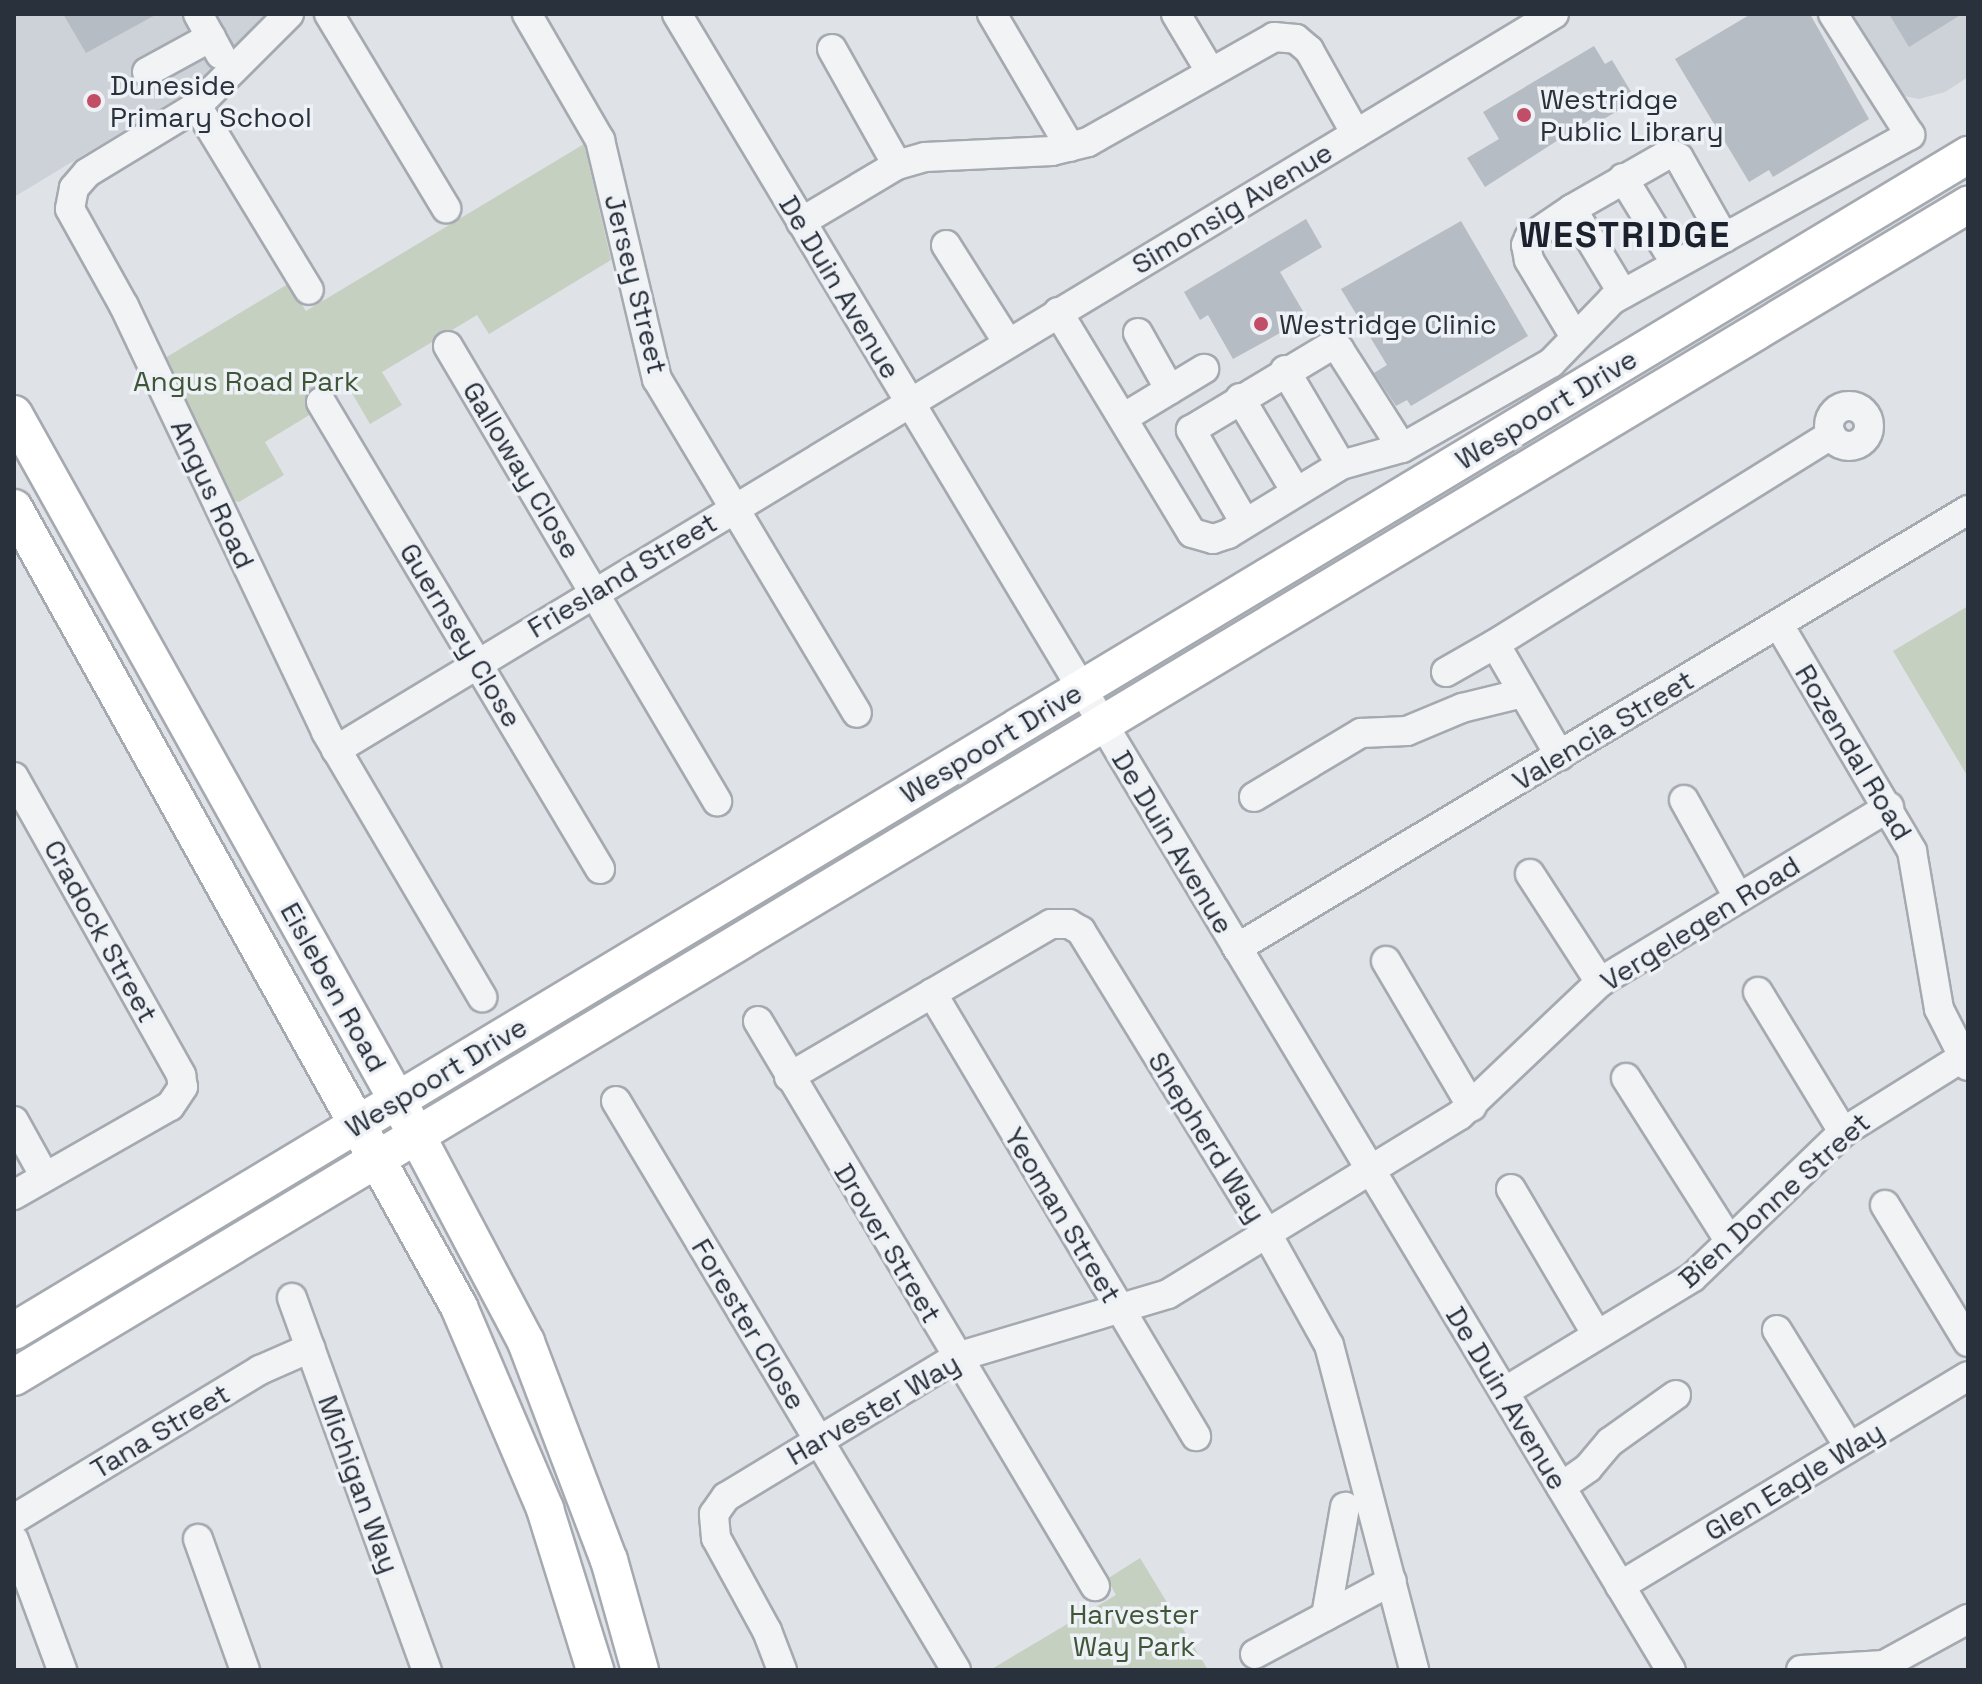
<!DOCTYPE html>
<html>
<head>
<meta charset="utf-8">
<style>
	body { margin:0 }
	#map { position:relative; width:1982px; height:1684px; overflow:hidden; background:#dfe2e7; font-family:"Space Grotesk",sans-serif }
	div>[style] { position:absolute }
	.built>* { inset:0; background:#cdd2d8 }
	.green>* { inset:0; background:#c5d0c1 }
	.building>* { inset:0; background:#b6bcc3 }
	.roads { filter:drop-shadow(2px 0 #a5a9b0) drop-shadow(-2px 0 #a5a9b0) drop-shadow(0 2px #a5a9b0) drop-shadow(0 -2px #a5a9b0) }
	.minor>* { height:28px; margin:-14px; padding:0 14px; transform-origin:14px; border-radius:14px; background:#f1f3f5 }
	.minor>.ring { margin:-14px; padding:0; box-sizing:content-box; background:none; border:28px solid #f1f3f5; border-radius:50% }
	.major>* { height:36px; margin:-18px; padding:0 18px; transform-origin:18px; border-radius:18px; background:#fff }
	.dots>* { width:22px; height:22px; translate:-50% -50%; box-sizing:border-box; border:4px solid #eef1f5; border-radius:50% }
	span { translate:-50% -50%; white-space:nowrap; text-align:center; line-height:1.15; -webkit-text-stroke:7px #eef1f5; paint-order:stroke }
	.poi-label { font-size:28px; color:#29313c }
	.left { translate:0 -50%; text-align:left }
	.street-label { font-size:28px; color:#29313c }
	.park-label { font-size:28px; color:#3f5738 }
	.district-label { font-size:36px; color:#1b222d; font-weight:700; letter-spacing:2px }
	.frame { position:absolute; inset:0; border:16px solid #29313c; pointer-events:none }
</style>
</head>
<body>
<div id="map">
	<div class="built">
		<div style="clip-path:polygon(14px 14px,266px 14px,186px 93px,14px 197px)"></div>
		<div style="clip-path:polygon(1844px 14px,1968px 14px,1968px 77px,1945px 92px,1919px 99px,1895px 94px)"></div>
	</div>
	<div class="green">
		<div style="clip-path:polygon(584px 144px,611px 260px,489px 334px,477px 315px,382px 372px,402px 405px,370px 424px,345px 381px,333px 379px,309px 394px,311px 414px,265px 442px,284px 475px,239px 502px,232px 500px,165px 358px,288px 284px,306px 311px)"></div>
		<div style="clip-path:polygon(1968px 606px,1968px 777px,1893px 651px)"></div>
		<div style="clip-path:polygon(1140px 1558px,1208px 1670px,990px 1670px,1116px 1595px,1107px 1579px)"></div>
	</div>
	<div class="building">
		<div style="clip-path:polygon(63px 14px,157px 14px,86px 53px)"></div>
		<div style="clip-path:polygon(1751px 14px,1810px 14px,1869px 119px,1773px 177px,1769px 170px,1749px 182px,1675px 59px)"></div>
		<div style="clip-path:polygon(1889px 14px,1962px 14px,1909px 47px)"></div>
		<div style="clip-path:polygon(1594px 46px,1605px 64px,1612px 60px,1636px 100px,1597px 123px,1594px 117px,1485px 187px,1467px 158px,1499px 139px,1483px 112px)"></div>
		<div style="clip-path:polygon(1306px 219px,1322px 247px,1280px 272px,1307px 318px,1233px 359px,1208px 315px,1200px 320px,1184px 292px)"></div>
		<div style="clip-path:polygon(1461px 221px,1528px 336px,1411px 406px,1407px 400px,1396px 406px,1374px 373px,1387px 365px,1341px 289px)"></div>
	</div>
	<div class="roads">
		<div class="minor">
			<div style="left:198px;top:14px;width:46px;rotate:61.2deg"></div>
			<div style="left:289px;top:14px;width:130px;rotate:135deg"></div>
			<div style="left:197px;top:106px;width:129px;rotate:148.7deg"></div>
			<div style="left:87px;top:173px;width:20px;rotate:131deg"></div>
			<div style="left:74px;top:188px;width:21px;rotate:101deg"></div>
			<div style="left:70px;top:209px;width:111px;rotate:60.9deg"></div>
			<div style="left:124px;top:306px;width:471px;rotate:64.6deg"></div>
			<div style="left:326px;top:732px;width:308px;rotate:59.5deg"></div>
			<div style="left:329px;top:14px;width:227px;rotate:58.9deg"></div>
			<div style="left:527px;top:14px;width:146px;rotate:59.9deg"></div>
			<div style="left:600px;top:140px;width:246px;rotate:76.6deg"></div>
			<div style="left:657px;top:379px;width:389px;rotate:59.1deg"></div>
			<div style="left:677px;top:14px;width:1931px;rotate:59.03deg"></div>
			<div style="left:992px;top:14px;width:154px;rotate:59.6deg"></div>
			<div style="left:1176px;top:14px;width:66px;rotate:59.2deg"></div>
			<div style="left:832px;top:49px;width:133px;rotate:60.7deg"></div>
			<div style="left:147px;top:72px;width:73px;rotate:-28.7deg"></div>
			<div style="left:197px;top:106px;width:215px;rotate:58.7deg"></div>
			<div style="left:1623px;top:178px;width:101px;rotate:58.4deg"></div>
			<div style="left:1572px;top:209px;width:99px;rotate:59deg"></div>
			<div style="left:801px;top:222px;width:112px;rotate:-30.7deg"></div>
			<div style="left:897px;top:165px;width:29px;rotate:-16deg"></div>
			<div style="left:925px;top:157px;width:127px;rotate:-2.7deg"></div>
			<div style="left:1052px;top:151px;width:37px;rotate:-14deg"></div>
			<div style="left:1088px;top:142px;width:214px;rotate:-29.4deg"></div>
			<div style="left:1274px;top:37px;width:22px;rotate:5deg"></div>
			<div style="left:1296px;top:39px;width:17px;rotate:40deg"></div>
			<div style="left:1309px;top:50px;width:96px;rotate:60.8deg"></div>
			<div style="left:946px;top:245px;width:116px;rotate:57.7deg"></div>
			<div style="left:1058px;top:312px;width:258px;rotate:58.8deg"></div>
			<div style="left:1192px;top:533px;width:22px;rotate:16deg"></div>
			<div style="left:1213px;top:539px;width:16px;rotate:-18deg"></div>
			<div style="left:1228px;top:534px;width:132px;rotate:-31.4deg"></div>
			<div style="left:1341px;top:465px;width:63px;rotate:-15.6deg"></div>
			<div style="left:1402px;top:448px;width:172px;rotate:-29.7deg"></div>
			<div style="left:1551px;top:363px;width:88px;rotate:-45.9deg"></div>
			<div style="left:1612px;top:300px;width:341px;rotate:-29deg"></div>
			<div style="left:1910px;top:135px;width:143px;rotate:-122.5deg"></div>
			<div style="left:1138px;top:333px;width:65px;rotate:60.7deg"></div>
			<div style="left:1575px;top:337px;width:90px;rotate:-120.9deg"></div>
			<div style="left:1529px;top:260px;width:15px;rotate:-101deg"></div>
			<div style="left:1526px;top:245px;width:8px;rotate:-67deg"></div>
			<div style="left:1529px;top:238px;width:52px;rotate:-34deg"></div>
			<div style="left:1572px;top:209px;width:113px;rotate:-29.7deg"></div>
			<div style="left:1670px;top:153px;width:10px;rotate:29deg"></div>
			<div style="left:1679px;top:158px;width:92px;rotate:60.6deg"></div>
			<div style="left:448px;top:346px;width:529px;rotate:59.41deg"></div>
			<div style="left:1285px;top:370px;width:110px;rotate:59.5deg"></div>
			<div style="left:1240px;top:398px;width:109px;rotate:59.2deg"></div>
			<div style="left:321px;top:402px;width:544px;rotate:59.14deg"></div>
			<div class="ring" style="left:1829px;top:406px;width:12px;height:12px"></div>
			<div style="left:1123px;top:418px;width:95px;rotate:-31.2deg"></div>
			<div style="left:1245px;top:523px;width:108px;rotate:-120.1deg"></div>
			<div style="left:1191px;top:430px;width:163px;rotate:-31deg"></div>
			<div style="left:1331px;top:346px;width:9px;rotate:21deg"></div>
			<div style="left:1339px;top:349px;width:117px;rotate:57.5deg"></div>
			<div style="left:1779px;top:625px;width:262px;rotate:59.5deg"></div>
			<div style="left:1912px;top:851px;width:160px;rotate:80.3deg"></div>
			<div style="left:1939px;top:1009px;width:64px;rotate:63deg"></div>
			<div style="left:1446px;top:672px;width:56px;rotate:-29.7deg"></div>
			<div style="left:336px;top:750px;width:1423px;rotate:-31.14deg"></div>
			<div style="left:1560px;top:756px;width:129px;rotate:-120.1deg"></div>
			<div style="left:1495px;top:644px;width:396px;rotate:-31.9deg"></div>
			<div style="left:14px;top:777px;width:342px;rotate:60.7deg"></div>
			<div style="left:181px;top:1075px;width:12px;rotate:81deg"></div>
			<div style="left:183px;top:1087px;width:23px;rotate:124deg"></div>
			<div style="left:170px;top:1106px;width:180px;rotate:150.3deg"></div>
			<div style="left:1254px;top:797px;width:125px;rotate:-30.9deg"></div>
			<div style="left:1361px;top:733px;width:46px;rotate:-2.5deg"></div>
			<div style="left:1407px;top:731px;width:60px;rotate:-22.7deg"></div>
			<div style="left:1462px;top:708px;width:63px;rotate:-13.8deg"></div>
			<div style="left:1684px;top:800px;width:111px;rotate:60.9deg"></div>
			<div style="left:1530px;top:874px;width:129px;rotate:57.1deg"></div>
			<div style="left:1237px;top:948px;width:852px;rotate:-30.93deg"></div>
			<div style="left:1386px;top:961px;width:169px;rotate:59.5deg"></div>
			<div style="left:1758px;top:992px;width:164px;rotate:58.7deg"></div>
			<div style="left:932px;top:993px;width:516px;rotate:59.21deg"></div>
			<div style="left:758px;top:1021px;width:658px;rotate:59.19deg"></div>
			<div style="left:789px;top:1077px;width:303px;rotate:-30.3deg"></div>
			<div style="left:1051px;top:924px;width:18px"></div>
			<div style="left:1069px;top:924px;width:14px;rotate:30deg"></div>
			<div style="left:1081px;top:931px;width:353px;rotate:58.4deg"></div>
			<div style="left:1266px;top:1232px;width:129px;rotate:60.9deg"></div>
			<div style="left:1329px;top:1345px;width:336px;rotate:75.3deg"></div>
			<div style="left:1626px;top:1078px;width:194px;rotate:57.6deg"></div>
			<div style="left:616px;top:1101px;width:663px;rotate:59.14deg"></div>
			<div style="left:14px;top:1121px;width:64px;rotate:61deg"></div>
			<div style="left:1511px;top:1189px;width:169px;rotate:59.5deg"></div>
			<div style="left:1885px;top:1205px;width:160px;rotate:58.8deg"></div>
			<div style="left:292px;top:1298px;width:396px;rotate:70.1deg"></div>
			<div style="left:1777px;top:1330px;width:137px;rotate:58.4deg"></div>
			<div style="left:1504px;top:1392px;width:221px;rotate:-31.3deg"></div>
			<div style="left:1693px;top:1277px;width:209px;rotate:-44deg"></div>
			<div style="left:1843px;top:1132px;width:142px;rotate:-32deg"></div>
			<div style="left:1561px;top:1487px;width:33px;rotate:-35deg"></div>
			<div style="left:1588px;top:1468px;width:34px;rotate:-50deg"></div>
			<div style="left:1610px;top:1442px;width:81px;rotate:-35.5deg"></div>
			<div style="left:14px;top:1519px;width:288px;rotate:-31.2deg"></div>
			<div style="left:260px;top:1370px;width:55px;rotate:-23.7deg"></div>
			<div style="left:198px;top:1539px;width:139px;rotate:70.3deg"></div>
			<div style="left:14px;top:1540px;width:139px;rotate:69.7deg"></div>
			<div style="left:1620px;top:1586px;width:406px;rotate:-31.1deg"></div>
			<div style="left:1326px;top:1616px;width:111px;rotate:-80.1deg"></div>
			<div style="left:1255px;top:1654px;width:155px;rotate:-28.1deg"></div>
			<div style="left:782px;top:1670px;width:42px;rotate:-111deg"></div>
			<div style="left:767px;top:1631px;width:106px;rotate:-118.7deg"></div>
			<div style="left:716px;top:1538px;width:24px;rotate:-95deg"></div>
			<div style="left:714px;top:1514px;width:21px;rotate:-55deg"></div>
			<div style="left:726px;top:1497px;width:270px;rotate:-31.2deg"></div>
			<div style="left:957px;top:1357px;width:220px;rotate:-16.6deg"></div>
			<div style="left:1168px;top:1294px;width:342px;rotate:-31.5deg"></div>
			<div style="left:1460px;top:1115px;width:193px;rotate:-43.5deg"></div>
			<div style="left:1600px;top:982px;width:338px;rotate:-31.2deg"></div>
			<div style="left:1801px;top:1670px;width:83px;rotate:-3.4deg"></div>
			<div style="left:1884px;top:1665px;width:96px;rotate:-28.7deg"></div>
		</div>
		<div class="major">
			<div style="left:14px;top:414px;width:825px;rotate:60.82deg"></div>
			<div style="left:416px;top:1134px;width:235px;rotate:62.1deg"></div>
			<div style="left:526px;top:1342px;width:233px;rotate:69.2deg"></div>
			<div style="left:609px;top:1560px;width:114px;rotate:74.3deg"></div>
			<div style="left:14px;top:508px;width:915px;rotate:60.88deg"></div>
			<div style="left:459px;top:1307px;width:220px;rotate:66.9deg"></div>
			<div style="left:545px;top:1509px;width:169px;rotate:72.7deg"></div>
			<div style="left:14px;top:1331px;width:2281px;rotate:-31.04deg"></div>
			<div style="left:14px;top:1377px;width:2279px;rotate:-30.96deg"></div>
		</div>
	</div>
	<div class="dots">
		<div style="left:94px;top:101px;background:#c24d66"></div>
		<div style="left:1524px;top:115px;background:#c24d66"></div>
		<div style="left:1261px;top:324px;background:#c24d66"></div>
	</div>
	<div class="poi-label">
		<span class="left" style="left:110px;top:101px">Duneside<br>Primary School</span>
		<span class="left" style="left:1540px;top:115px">Westridge<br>Public Library</span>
		<span class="left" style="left:1279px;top:324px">Westridge Clinic</span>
	</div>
	<div class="street-label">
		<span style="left:1232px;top:208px;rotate:-31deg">Simonsig Avenue</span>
		<span style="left:636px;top:284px;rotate:76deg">Jersey Street</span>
		<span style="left:840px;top:287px;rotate:59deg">De Duin Avenue</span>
		<span style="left:1546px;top:409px;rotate:-31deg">Wespoort Drive</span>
		<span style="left:522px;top:470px;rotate:59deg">Galloway Close</span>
		<span style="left:213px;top:494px;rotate:65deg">Angus Road</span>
		<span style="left:622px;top:575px;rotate:-31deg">Friesland Street</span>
		<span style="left:461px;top:635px;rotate:59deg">Guernsey Close</span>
		<span style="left:1603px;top:730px;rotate:-31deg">Valencia Street</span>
		<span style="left:991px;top:743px;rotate:-31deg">Wespoort Drive</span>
		<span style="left:1854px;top:752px;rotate:59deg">Rozendal Road</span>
		<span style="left:1173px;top:842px;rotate:59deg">De Duin Avenue</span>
		<span style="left:1700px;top:923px;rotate:-32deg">Vergelegen Road</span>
		<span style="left:101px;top:931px;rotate:61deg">Cradock Street</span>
		<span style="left:334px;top:987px;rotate:61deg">Eisleben Road</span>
		<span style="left:436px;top:1077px;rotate:-31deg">Wespoort Drive</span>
		<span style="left:1207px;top:1137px;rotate:58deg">Shepherd Way</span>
		<span style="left:1774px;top:1200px;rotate:-42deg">Bien Donne Street</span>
		<span style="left:1063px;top:1215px;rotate:59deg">Yeoman Street</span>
		<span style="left:888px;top:1243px;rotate:59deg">Drover Street</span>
		<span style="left:749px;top:1324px;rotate:59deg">Forester Close</span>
		<span style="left:1507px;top:1398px;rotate:59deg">De Duin Avenue</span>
		<span style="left:873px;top:1409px;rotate:-30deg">Harvester Way</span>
		<span style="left:160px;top:1431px;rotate:-31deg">Tana Street</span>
		<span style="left:1794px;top:1481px;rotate:-31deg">Glen Eagle Way</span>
		<span style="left:359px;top:1484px;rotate:70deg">Michigan Way</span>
	</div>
	<div class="park-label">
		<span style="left:246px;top:381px">Angus Road Park</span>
		<span style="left:1134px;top:1630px">Harvester<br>Way Park</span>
	</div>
	<div class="district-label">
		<span style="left:1625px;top:236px">WESTRIDGE</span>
	</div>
	<div class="frame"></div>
</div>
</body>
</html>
